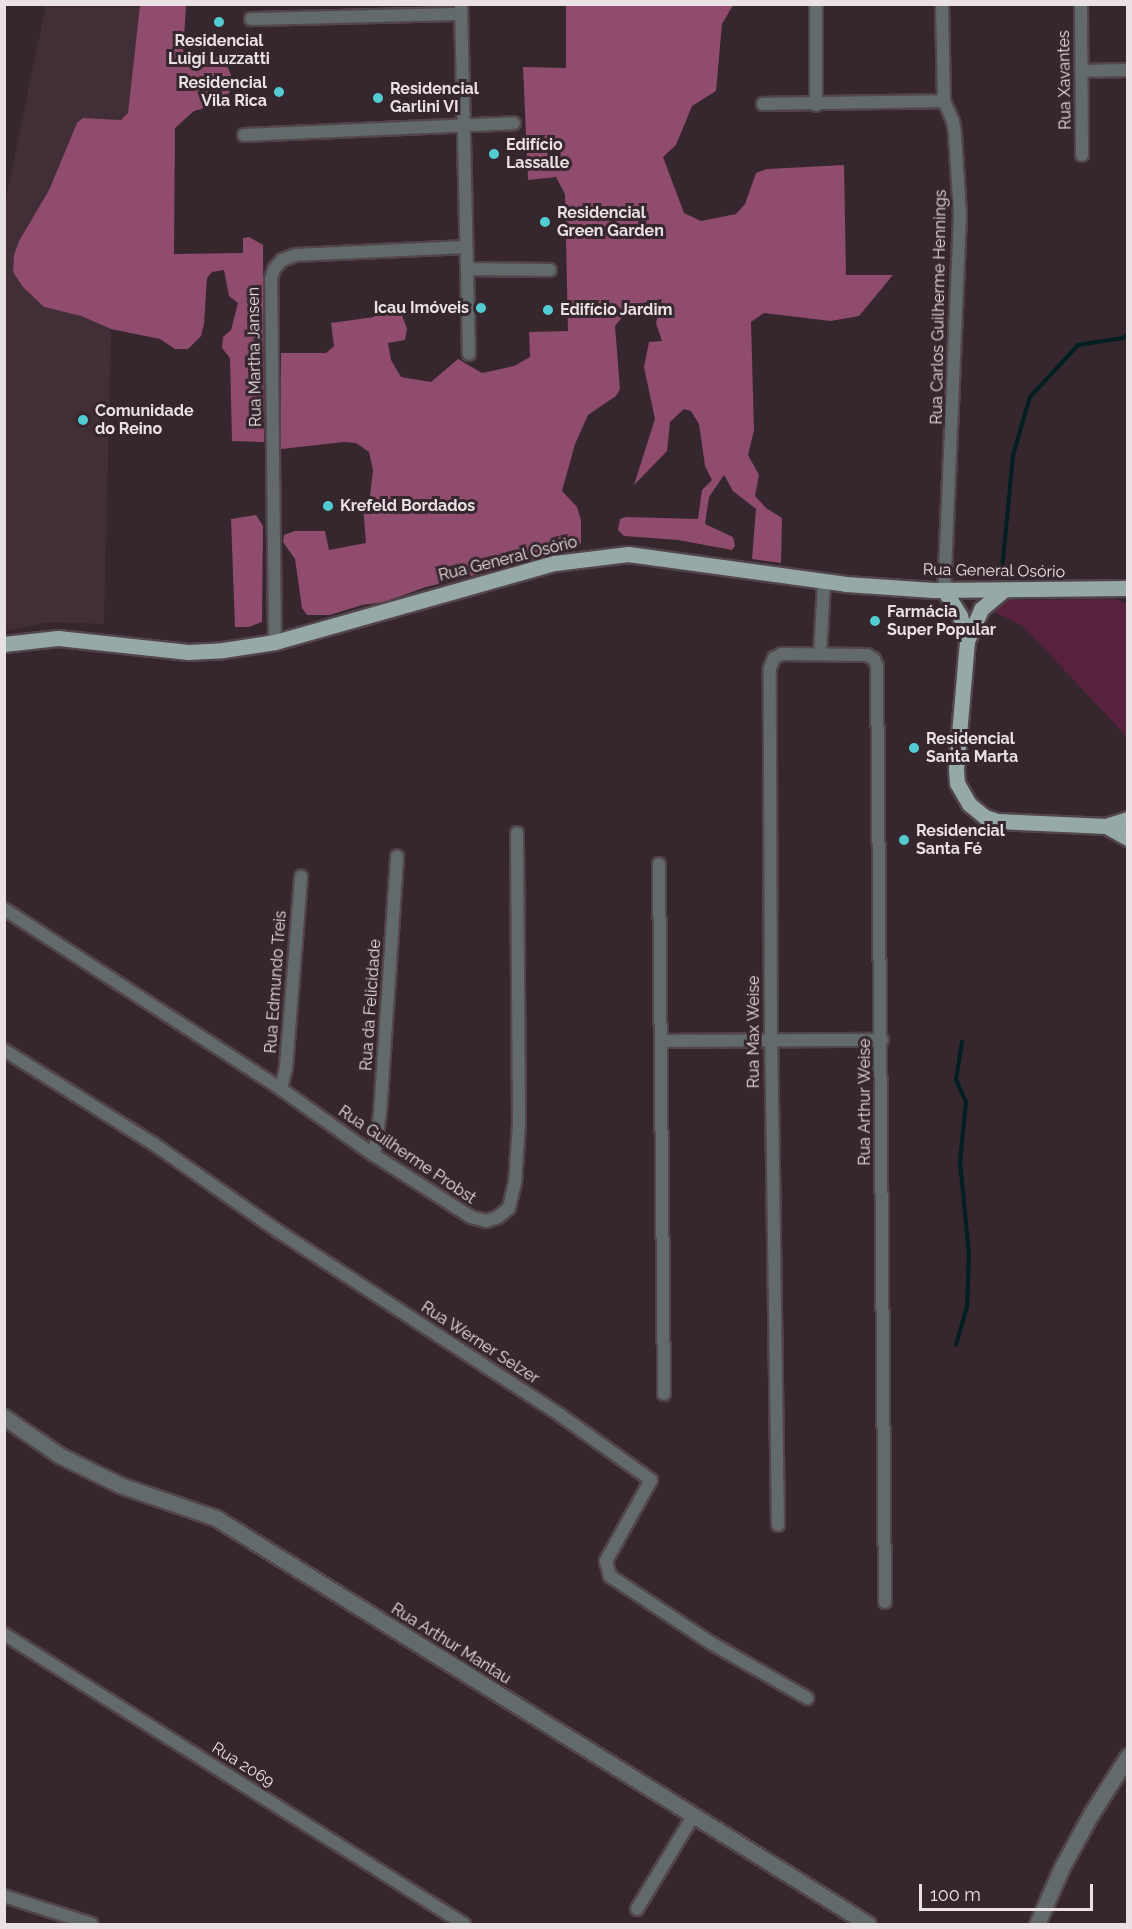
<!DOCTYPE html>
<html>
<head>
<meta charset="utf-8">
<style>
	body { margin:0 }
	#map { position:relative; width:1132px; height:1929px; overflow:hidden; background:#35272d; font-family:Raleway,sans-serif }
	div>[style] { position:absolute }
	.built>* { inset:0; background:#422e37 }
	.green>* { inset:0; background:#58213e }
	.forest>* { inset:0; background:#8f4c6d }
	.stream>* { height:4px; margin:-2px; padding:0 2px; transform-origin:2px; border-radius:2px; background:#001f21 }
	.roads { filter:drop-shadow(2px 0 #52454a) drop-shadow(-2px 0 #52454a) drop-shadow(0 2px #52454a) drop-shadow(0 -2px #52454a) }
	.minor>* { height:12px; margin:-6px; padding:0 6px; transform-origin:6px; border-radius:6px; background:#626a6b }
	.tertiary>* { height:15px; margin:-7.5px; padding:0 7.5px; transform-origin:7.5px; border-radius:7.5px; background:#626a6b }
	.primary>* { height:15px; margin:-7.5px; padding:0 7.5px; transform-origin:7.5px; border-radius:7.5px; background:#97a8a9 }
	.dots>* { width:16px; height:16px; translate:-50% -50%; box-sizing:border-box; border:3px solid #35272d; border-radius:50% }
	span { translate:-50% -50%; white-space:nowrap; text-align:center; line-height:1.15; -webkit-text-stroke:6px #35272d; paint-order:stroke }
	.poi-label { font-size:16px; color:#eae1e5; font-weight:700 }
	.right { translate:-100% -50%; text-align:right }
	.left { translate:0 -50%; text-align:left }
	.street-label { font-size:16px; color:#eae1e5 }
	.frame { position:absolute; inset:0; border:6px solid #eae1e5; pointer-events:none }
	.scale { position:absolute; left:919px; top:1884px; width:174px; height:27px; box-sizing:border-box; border:3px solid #eae1e5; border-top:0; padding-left:8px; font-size:18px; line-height:21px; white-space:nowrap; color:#eae1e5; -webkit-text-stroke:4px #35272d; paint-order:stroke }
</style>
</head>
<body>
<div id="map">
	<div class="built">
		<div style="clip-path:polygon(46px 5px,140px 5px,128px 113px,121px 120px,83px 118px,77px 123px,49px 190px,19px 241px,14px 255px,13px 273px,43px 307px,81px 316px,111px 329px,104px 624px,48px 622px,5px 631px,4px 208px)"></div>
	</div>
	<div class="green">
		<div style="clip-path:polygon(1114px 599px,1127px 604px,1127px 737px,1023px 626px,991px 610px,1007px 600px)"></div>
	</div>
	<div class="forest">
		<div style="clip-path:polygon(140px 5px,186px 5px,183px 55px,223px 57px,231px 75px,230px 92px,216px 105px,194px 111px,175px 128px,174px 254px,243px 253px,243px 238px,249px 237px,263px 245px,264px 442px,232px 441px,230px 358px,222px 348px,223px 337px,231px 330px,238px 303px,229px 296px,224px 270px,212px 272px,207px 278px,204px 324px,201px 336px,188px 349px,175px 349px,160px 339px,111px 329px,81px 316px,44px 307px,23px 287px,13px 272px,14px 255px,19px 241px,49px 190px,77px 123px,83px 118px,121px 120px,128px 113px)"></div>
		<div style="clip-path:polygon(566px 5px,733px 5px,722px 24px,716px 91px,692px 106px,676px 145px,663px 157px,684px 213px,701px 221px,736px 214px,745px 204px,756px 173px,767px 169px,844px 165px,846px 275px,893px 275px,859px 316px,831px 321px,764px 313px,751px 322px,754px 430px,748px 455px,759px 475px,755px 496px,766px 508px,782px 518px,781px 563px,752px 559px,756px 509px,733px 491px,724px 475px,709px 497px,705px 524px,733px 537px,735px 546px,732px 550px,678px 540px,624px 536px,618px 530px,620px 519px,626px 517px,698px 519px,702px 490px,712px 480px,705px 466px,699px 424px,691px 411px,684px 409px,670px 422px,667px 451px,634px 485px,655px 419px,644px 367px,649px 342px,662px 341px,656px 323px,662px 299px,632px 305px,615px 326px,620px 389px,616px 396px,588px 415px,575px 444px,562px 491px,577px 507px,581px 520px,581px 543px,561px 554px,426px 587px,384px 602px,362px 605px,330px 615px,307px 615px,302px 608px,295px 559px,283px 542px,284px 535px,295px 531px,325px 531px,329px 550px,366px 543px,363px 506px,369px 505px,373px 470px,369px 452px,356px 443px,344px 442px,281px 449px,281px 353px,326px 353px,334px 346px,331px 323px,374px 317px,378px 304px,402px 315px,407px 329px,405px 340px,388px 343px,391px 360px,401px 377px,431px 382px,458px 359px,482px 373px,514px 366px,530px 357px,529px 332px,568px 331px,565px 194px,556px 177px,528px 180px,523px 67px,566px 68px)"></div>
		<div style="clip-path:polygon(256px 515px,263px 526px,262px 622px,248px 627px,235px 627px,231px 519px)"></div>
	</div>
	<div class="stream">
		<div style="left:1002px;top:570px;width:116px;rotate:-84.5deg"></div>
		<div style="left:1013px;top:455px;width:60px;rotate:-73.7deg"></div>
		<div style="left:1030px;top:397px;width:71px;rotate:-47.3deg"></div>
		<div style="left:1078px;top:345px;width:46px;rotate:-8.8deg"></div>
		<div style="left:1123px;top:338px;width:6px;rotate:-39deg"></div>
		<div style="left:956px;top:1345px;width:40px;rotate:-74deg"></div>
		<div style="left:967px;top:1307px;width:52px;rotate:-87.8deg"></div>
		<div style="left:969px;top:1255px;width:93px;rotate:-95.5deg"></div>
		<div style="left:960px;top:1162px;width:60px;rotate:-84.3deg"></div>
		<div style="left:966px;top:1102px;width:24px;rotate:-114deg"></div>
		<div style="left:956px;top:1080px;width:39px;rotate:-81deg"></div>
	</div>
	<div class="roads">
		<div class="minor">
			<div style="left:461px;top:4px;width:350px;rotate:88.7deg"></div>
			<div style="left:816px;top:4px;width:101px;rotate:90deg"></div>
			<div style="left:942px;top:4px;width:97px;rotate:88.8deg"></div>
			<div style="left:944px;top:101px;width:22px;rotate:66deg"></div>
			<div style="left:953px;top:121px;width:13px;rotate:81deg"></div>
			<div style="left:955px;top:134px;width:81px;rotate:86.5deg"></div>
			<div style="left:960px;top:215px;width:375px;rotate:92.4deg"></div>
			<div style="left:1081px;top:4px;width:151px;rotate:89.6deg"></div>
			<div style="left:251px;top:19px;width:210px;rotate:-1.4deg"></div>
			<div style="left:1081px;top:71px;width:47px;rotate:-1.2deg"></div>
			<div style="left:763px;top:104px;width:181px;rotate:-0.9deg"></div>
			<div style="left:244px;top:135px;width:270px;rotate:-2.5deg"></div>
			<div style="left:467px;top:269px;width:83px;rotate:0.7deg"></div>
			<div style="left:275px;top:642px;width:363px;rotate:-90.6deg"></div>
			<div style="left:271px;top:279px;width:10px;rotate:-73deg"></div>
			<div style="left:274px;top:269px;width:12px;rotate:-48deg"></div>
			<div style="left:282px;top:260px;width:15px;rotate:-20deg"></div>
			<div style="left:296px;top:255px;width:170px;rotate:-2.7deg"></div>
			<div style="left:820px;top:654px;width:72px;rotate:-86.8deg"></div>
			<div style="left:659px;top:864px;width:530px;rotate:89.46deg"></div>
			<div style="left:4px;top:909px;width:330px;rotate:33deg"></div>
			<div style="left:281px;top:1089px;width:114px;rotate:35.4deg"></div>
			<div style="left:374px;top:1155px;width:115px;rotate:32.6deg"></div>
			<div style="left:471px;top:1217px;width:16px;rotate:15deg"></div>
			<div style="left:486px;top:1221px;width:13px;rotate:-18deg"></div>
			<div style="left:498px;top:1217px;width:14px;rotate:-39deg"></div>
			<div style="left:509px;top:1208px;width:26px;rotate:-77deg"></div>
			<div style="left:515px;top:1183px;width:59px;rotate:-86.1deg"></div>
			<div style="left:519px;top:1124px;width:291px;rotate:-90.4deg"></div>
			<div style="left:662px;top:1041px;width:220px;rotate:-0.3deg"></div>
			<div style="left:4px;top:1050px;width:177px;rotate:32.1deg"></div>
			<div style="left:154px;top:1144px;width:151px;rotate:35.1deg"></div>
			<div style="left:278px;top:1231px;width:337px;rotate:33.1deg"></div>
			<div style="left:560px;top:1415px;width:112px;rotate:35.5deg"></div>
			<div style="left:651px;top:1480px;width:93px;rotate:119.1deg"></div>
			<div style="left:606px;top:1561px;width:16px;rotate:75deg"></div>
			<div style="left:610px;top:1576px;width:121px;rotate:33.6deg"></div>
			<div style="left:711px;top:1643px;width:111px;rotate:29.8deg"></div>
			<div style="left:281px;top:1089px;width:22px;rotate:-77deg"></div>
			<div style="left:286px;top:1068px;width:192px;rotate:-85.5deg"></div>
			<div style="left:374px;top:1155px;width:41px;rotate:-81.7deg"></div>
			<div style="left:380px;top:1114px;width:258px;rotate:-86.2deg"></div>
			<div style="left:778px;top:1525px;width:485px;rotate:-90.8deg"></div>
			<div style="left:771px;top:1040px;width:372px;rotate:-90.2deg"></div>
			<div style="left:770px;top:668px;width:11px;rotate:-68deg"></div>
			<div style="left:774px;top:658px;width:9px;rotate:-27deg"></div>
			<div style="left:782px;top:654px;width:85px;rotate:0.7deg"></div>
			<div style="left:867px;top:655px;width:8px;rotate:30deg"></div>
			<div style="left:874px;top:659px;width:8px;rotate:67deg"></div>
			<div style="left:877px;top:666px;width:936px;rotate:89.51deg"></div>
			<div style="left:4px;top:1634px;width:544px;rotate:32.23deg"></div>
			<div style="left:4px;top:1896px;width:92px;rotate:17.7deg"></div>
			<div style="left:637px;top:1909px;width:109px;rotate:-58.9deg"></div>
		</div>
		<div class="tertiary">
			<div style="left:4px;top:1417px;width:67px;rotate:34.6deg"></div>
			<div style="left:59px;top:1455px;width:68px;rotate:26.2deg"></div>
			<div style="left:120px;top:1485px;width:102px;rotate:19deg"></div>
			<div style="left:216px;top:1518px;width:768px;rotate:31.91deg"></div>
			<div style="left:1037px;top:1924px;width:62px;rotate:-66.3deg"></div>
			<div style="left:1062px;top:1867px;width:60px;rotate:-61.3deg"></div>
			<div style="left:1091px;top:1814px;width:69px;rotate:-57.5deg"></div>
		</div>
		<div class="primary">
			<div style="left:944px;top:590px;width:31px;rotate:58deg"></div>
			<div style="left:960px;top:616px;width:26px;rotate:74deg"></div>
			<div style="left:967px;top:641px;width:128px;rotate:94.9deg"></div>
			<div style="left:956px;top:769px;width:14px;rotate:86deg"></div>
			<div style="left:957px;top:783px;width:24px;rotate:60deg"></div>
			<div style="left:969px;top:804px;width:21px;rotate:39deg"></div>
			<div style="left:985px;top:817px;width:13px;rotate:18deg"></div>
			<div style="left:997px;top:821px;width:109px;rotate:2.6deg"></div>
			<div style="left:1106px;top:826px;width:23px;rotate:-18deg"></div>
			<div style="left:967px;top:641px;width:35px;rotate:-66deg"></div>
			<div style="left:981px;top:609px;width:30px;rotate:-40deg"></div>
			<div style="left:4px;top:644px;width:54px;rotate:-6.3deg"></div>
			<div style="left:58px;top:638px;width:131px;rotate:6.1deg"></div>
			<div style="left:188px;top:652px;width:35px;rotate:-3deg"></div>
			<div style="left:223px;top:650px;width:53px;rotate:-8.7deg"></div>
			<div style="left:275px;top:642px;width:291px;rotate:-15.8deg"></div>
			<div style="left:555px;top:563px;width:74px;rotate:-7deg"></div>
			<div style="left:628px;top:554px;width:220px;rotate:7.8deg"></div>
			<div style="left:846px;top:584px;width:87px;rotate:3.9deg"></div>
			<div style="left:933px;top:590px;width:195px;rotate:-0.6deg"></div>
			<div style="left:1106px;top:826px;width:25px;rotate:29deg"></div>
		</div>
	</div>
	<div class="dots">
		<div style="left:219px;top:22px;background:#51ccd3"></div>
		<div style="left:279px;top:92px;background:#51ccd3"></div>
		<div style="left:378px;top:98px;background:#51ccd3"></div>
		<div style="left:494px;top:154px;background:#51ccd3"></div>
		<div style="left:545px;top:222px;background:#51ccd3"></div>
		<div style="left:481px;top:308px;background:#51ccd3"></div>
		<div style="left:548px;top:310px;background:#51ccd3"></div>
		<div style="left:83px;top:420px;background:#51ccd3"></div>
		<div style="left:328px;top:506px;background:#51ccd3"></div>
		<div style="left:875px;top:621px;background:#51ccd3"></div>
		<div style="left:914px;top:748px;background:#51ccd3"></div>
		<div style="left:904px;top:840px;background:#51ccd3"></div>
	</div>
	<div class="poi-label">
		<span style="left:219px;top:50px">Residencial<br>Luigi Luzzatti</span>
		<span class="right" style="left:267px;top:92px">Residencial<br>Vila Rica</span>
		<span class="left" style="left:390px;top:98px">Residencial<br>Garlini VI</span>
		<span class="left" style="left:506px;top:154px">Edifício<br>Lassalle</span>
		<span class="left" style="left:557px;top:222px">Residencial<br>Green Garden</span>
		<span class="right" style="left:469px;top:308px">Icau Imóveis</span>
		<span class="left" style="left:560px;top:310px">Edifício Jardim</span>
		<span class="left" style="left:95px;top:420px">Comunidade<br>do Reino</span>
		<span class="left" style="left:340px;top:506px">Krefeld Bordados</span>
		<span class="left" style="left:887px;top:621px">Farmácia<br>Super Popular</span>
		<span class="left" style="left:926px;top:748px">Residencial<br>Santa Marta</span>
		<span class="left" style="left:916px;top:840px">Residencial<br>Santa Fé</span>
	</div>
	<div class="street-label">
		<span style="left:1065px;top:80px;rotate:-91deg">Rua Xavantes</span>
		<span style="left:939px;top:307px;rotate:-89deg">Rua Carlos Guilherme Hennings</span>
		<span style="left:255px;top:357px;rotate:-91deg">Rua Martha Jansen</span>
		<span style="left:508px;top:559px;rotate:-14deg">Rua General Osório</span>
		<span style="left:994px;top:571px;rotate:1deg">Rua General Osório</span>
		<span style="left:276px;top:982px;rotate:-86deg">Rua Edmundo Treis</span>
		<span style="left:371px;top:1005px;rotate:-86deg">Rua da Felicidade</span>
		<span style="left:754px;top:1032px;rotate:-90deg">Rua Max Weise</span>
		<span style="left:865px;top:1102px;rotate:-90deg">Rua Arthur Weise</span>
		<span style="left:407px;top:1155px;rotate:34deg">Rua Guilherme Probst</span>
		<span style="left:480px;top:1343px;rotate:33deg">Rua Werner Selzer</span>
		<span style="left:451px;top:1644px;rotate:32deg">Rua Arthur Mantau</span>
		<span style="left:243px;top:1765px;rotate:32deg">Rua 2069</span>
	</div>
	<div class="frame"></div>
	<div class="scale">100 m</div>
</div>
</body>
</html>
